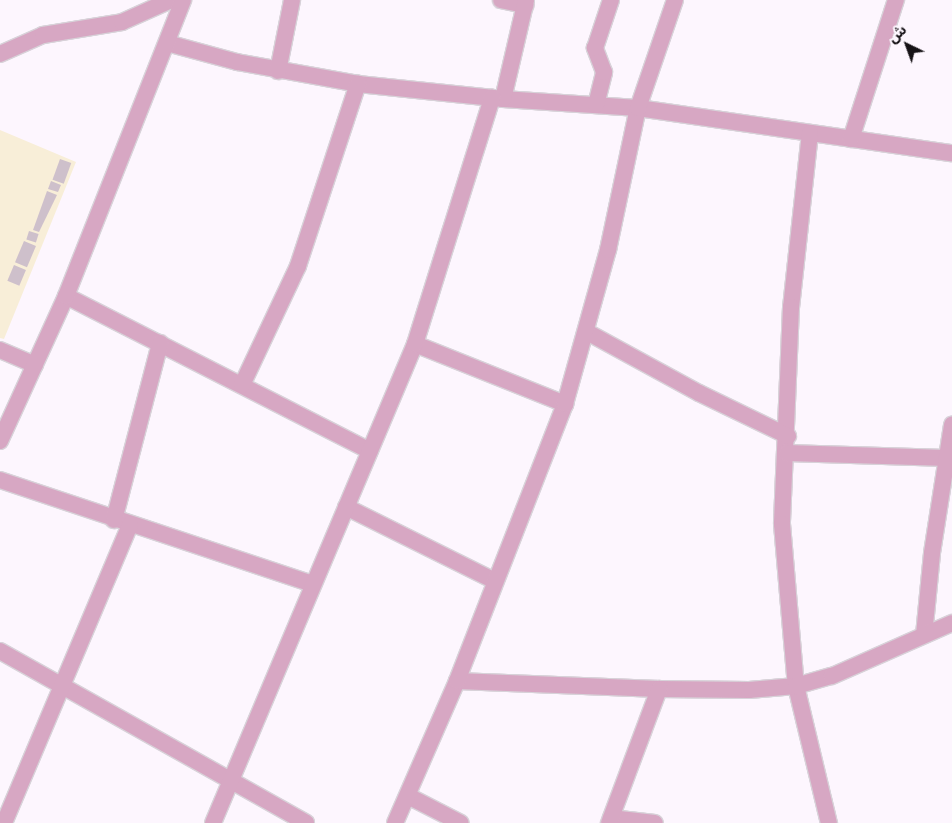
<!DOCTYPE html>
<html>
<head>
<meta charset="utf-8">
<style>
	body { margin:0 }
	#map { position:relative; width:952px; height:823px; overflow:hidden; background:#fdf6fe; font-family:Quicksand,"Noto Sans Arabic",sans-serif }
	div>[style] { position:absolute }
	.education>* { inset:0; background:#f8eed8 }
	.building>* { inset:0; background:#cec0cb; transform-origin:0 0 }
	.roads { filter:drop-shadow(1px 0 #d8d2d9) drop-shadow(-1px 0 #d8d2d9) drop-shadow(0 1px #d8d2d9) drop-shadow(0 -1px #d8d2d9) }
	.street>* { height:16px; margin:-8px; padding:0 8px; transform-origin:8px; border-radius:8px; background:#d7a7c3 }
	span { translate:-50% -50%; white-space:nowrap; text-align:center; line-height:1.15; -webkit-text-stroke:5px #fdf6fe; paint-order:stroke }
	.north { position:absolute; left:882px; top:20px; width:50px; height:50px; -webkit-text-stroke:4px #fdf6fe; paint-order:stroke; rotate:318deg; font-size:14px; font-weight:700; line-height:20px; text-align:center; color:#161216 }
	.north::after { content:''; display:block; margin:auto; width:18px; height:22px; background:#161216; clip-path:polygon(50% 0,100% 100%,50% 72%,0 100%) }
</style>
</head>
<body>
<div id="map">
	<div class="education">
		<div style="clip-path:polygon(0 130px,76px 162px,4px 339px,0 338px)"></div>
	</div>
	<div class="building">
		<div style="left:60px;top:159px;width:12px;height:22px;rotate:20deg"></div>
		<div style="clip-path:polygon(51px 181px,61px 185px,58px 192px,48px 189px)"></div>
		<div style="clip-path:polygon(47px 191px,57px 195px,39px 232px,33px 230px)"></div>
		<div style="left:29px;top:231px;width:10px;height:9px;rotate:17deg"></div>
		<div style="left:24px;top:241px;width:13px;height:23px;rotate:23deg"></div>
		<div style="left:14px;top:265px;width:13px;height:17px;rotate:23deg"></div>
	</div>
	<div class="roads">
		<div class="street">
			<div style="left:501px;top:0;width:25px;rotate:12deg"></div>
			<div style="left:167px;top:43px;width:73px;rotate:15.2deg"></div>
			<div style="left:237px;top:62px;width:123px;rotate:10.3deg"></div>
			<div style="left:358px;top:84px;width:146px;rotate:5.9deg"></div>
			<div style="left:503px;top:99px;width:135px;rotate:3.8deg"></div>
			<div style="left:638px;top:108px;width:317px;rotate:8.2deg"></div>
			<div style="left:0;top:54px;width:47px;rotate:-23.8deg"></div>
			<div style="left:43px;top:35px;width:80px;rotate:-9.3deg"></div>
			<div style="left:122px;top:22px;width:54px;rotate:-24.2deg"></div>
			<div style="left:278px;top:71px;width:72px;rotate:-78.8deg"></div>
			<div style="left:503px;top:99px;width:102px;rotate:-76.9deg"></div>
			<div style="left:596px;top:105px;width:34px;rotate:-76deg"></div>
			<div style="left:604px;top:72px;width:26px;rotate:-111deg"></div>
			<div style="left:595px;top:48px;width:51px;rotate:-71.6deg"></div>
			<div style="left:810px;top:133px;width:175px;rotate:96.2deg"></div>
			<div style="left:791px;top:307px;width:217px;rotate:92.4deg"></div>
			<div style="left:782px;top:524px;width:163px;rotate:85.1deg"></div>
			<div style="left:796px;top:686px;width:141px;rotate:76.5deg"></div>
			<div style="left:851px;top:139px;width:146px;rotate:-72.1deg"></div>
			<div style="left:66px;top:296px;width:341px;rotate:27deg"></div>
			<div style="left:587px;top:332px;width:128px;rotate:28.6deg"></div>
			<div style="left:699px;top:393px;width:99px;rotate:25.8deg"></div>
			<div style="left:415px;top:344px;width:162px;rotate:21.8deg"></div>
			<div style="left:0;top:350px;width:38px;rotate:23deg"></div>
			<div style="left:242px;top:385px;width:132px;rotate:-64.8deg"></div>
			<div style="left:298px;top:266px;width:192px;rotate:-71.8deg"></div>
			<div style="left:0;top:441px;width:159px;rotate:-65.5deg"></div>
			<div style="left:66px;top:296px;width:318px;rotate:-68.4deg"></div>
			<div style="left:787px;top:453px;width:160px;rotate:1.8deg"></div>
			<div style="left:0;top:480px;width:329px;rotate:18.4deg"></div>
			<div style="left:346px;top:507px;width:166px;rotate:26.4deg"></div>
			<div style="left:114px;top:520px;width:183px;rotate:-75.4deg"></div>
			<div style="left:924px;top:635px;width:82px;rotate:-84.4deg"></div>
			<div style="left:932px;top:553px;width:130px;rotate:-81.1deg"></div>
			<div style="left:0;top:651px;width:351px;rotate:29.3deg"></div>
			<div style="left:457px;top:681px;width:202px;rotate:2.3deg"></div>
			<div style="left:659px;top:689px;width:90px;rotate:0.6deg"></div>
			<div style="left:749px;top:690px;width:47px;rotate:-4.9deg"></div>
			<div style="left:796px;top:686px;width:37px;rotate:-16deg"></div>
			<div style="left:832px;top:676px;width:131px;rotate:-23.8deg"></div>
			<div style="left:408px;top:796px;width:59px;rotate:27deg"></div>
			<div style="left:611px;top:818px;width:44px;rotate:6.5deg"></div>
			<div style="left:4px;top:823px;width:324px;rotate:-67.1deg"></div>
			<div style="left:213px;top:823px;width:520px;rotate:-67.13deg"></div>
			<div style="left:415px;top:344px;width:258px;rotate:-72.6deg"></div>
			<div style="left:395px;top:823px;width:155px;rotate:-66.4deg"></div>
			<div style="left:457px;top:681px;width:297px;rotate:-68.7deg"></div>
			<div style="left:565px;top:404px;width:160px;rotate:-74.4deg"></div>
			<div style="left:608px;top:250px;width:145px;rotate:-78.1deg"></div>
			<div style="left:638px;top:108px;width:114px;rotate:-71.1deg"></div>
			<div style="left:609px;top:823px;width:143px;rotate:-69.5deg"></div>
		</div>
	</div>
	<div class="north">ش</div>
</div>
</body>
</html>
